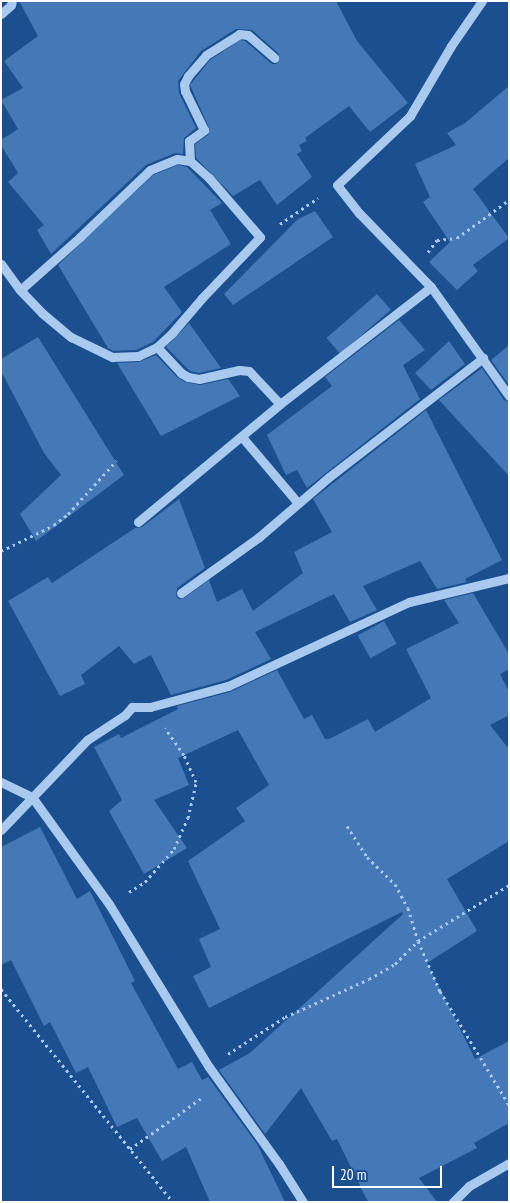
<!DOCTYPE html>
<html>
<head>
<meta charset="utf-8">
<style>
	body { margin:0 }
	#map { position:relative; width:510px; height:1203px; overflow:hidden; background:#1b4f8f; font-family:"PT Sans Narrow",sans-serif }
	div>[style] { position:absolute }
	.building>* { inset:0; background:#4478b7; transform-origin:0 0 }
	.path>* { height:3px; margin-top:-1.5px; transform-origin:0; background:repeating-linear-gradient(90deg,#a9c9ee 0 2.5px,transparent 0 6.5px) }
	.minor>* { height:9px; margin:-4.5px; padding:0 4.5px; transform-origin:4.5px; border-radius:4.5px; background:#a9c9ee }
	span { translate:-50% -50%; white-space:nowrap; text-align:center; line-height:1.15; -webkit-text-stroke:4px #1b4f8f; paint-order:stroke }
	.frame { position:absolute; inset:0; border:2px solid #fff; pointer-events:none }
	.scale { position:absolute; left:332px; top:1166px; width:110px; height:22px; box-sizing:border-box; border:2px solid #fff; border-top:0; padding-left:6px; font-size:15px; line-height:18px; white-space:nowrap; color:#fff; -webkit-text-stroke:4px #1b4f8f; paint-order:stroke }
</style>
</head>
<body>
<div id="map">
	<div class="building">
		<div style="clip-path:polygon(19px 1px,336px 1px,357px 41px,408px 103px,370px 132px,349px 106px,305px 138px,307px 141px,299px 145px,302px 151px,297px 154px,312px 177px,277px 205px,260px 180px,233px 196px,196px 158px,195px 144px,208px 135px,210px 130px,190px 85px,210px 60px,240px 40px,245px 41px,272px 64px,276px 64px,280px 59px,278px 53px,252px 30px,236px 29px,201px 51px,178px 81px,179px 93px,196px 128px,184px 138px,183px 154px,175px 153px,146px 165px,51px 254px,37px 230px,44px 225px,8px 182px,18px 173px,1px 145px,1px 140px,18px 129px,1px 100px,23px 88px,4px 61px,38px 36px)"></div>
		<div style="clip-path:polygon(509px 86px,509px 158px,473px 189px,509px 238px,473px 265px,478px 271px,457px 290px,429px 262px,450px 242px,423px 202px,430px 197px,415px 164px,456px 145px,447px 133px,465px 123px)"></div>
		<div style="clip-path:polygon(178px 165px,187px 167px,222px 203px,210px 210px,231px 244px,164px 287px,182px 312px,153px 342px,136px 350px,113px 351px,108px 348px,58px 265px,153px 175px)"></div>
		<div style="clip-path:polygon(315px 211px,333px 237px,233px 305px,224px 294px,298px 219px)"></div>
		<div style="left:377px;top:294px;width:21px;height:67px;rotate:49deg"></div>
		<div style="clip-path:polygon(399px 320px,425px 350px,403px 365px,420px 399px,307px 488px,297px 470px,286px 475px,267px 435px,332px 386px,325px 377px)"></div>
		<div style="clip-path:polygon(189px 323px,221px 368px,199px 373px,190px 371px,166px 347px)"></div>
		<div style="clip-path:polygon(38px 337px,124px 475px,36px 541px,20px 514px,61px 475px,44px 453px,1px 371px,1px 359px)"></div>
		<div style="clip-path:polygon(449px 341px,465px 364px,431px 390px,415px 373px)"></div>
		<div style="clip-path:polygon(509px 345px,509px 385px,491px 360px)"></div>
		<div style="clip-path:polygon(156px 355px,177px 377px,185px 382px,200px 385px,228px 379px,240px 396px,161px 436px,117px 363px,139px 362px)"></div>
		<div style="clip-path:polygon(482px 368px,504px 400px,509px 402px,509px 476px,439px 400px)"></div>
		<div style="clip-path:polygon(426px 410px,502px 560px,465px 579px,467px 582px,437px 589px,420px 561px,363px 586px,377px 610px,350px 622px,334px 594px,255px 632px,271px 659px,226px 680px,171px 695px,151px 655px,134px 664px,119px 646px,81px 675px,85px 684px,60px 696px,8px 601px,48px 577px,52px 583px,135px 528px,142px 527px,179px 499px,205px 568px,177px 588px,176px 596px,179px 599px,184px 598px,209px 580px,217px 602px,242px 589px,253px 611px,303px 573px,294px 552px,332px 532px,313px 499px)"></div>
		<div style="clip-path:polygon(473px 593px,509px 654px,509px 669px,500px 674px,509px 692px,509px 715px,490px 725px,509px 749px,509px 841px,447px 879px,477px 931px,427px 963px,475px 1059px,509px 1041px,509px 1123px,474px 1143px,477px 1148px,419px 1178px,437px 1202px,368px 1202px,337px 1139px,332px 1141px,301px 1088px,265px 1134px,219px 1070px,250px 1053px,403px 914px,402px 912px,209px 1008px,193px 976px,211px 967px,199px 939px,220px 929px,188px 861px,245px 821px,236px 808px,269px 785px,238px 730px,178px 758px,189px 785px,154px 800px,187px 848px,144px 874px,109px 811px,122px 800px,94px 747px,119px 734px,121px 738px,178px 709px,177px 706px,230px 692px,277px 670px,304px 719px,312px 715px,325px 739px,329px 739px,368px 719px,375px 732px,431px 698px,406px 649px,459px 623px,444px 600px)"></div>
		<div style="left:384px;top:621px;width:26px;height:30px;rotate:61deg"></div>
		<div style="clip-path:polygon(40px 827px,77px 899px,90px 891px,135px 981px,131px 983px,178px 1069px,192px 1062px,202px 1080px,208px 1077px,257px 1144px,285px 1202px,210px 1202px,186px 1147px,162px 1161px,137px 1118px,117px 1127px,88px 1067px,76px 1073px,50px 1022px,44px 1026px,11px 960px,1px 965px,1px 847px)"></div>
	</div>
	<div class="path">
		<div style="left:280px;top:224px;width:46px;rotate:-34.4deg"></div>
		<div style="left:428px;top:252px;width:15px;rotate:-53deg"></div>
		<div style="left:437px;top:240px;width:20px;rotate:-6deg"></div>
		<div style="left:457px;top:238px;width:64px;rotate:-36.2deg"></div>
		<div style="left:1px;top:551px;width:59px;rotate:-26.1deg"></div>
		<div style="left:54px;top:525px;width:18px;rotate:-38deg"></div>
		<div style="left:68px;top:514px;width:72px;rotate:-47.8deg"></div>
		<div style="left:347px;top:826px;width:37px;rotate:57deg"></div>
		<div style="left:367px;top:857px;width:39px;rotate:44deg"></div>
		<div style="left:395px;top:884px;width:27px;rotate:62deg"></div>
		<div style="left:408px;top:908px;width:34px;rotate:73deg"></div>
		<div style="left:418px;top:941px;width:55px;rotate:66.3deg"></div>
		<div style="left:440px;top:991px;width:133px;rotate:58.8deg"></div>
		<div style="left:129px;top:892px;width:19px;rotate:-32deg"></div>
		<div style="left:145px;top:882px;width:44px;rotate:-48.7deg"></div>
		<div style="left:174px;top:849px;width:34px;rotate:-66deg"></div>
		<div style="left:188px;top:818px;width:37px;rotate:-77deg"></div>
		<div style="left:196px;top:782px;width:30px;rotate:-114deg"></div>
		<div style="left:184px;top:755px;width:33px;rotate:-125deg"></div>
		<div style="left:1px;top:989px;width:274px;rotate:51.1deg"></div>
		<div style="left:228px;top:1054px;width:68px;rotate:-33deg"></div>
		<div style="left:285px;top:1017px;width:92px;rotate:-24.3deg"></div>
		<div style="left:369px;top:979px;width:30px;rotate:-30deg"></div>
		<div style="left:395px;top:964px;width:33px;rotate:-45deg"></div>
		<div style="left:418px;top:941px;width:107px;rotate:-31.6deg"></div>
		<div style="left:130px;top:1149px;width:90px;rotate:-35.5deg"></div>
	</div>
	<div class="minor">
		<div style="left:482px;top:1px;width:55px;rotate:124.6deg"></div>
		<div style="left:451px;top:46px;width:81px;rotate:120.4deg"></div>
		<div style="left:410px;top:116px;width:100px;rotate:136.6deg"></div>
		<div style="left:337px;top:185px;width:36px;rotate:52deg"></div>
		<div style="left:359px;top:213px;width:103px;rotate:45.8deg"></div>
		<div style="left:431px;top:287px;width:134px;rotate:54.4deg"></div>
		<div style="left:1px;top:14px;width:13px;rotate:-42deg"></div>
		<div style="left:11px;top:5px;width:4px;rotate:-76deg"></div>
		<div style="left:190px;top:161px;width:20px;rotate:-93deg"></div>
		<div style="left:189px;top:141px;width:19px;rotate:-36deg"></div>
		<div style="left:204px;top:130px;width:43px;rotate:-116deg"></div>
		<div style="left:185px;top:91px;width:7px;rotate:-98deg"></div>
		<div style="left:184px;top:84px;width:9px;rotate:-63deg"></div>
		<div style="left:188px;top:76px;width:28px;rotate:-49deg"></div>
		<div style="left:206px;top:55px;width:39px;rotate:-32deg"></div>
		<div style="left:239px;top:34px;width:9px;rotate:6deg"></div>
		<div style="left:248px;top:35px;width:35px;rotate:41deg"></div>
		<div style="left:1px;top:264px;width:32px;rotate:54deg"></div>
		<div style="left:20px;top:290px;width:32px;rotate:46deg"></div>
		<div style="left:42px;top:313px;width:38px;rotate:40deg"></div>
		<div style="left:71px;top:337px;width:46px;rotate:26deg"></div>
		<div style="left:112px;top:357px;width:26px;rotate:-2deg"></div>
		<div style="left:138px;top:356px;width:21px;rotate:-25deg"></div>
		<div style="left:157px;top:347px;width:21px;rotate:-43deg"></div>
		<div style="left:172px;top:333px;width:46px;rotate:-49.4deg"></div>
		<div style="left:202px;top:298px;width:84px;rotate:-46.4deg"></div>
		<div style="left:260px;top:237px;width:78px;rotate:-130.8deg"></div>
		<div style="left:209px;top:178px;width:25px;rotate:-138deg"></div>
		<div style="left:190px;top:161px;width:13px;rotate:-171deg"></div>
		<div style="left:177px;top:159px;width:29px;rotate:158deg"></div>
		<div style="left:150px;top:170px;width:97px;rotate:136.3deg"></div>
		<div style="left:80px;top:237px;width:80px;rotate:138.5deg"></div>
		<div style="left:157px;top:347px;width:35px;rotate:47deg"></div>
		<div style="left:181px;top:373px;width:8px;rotate:30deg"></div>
		<div style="left:188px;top:377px;width:11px;rotate:10deg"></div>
		<div style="left:199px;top:379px;width:41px;rotate:-12.7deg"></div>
		<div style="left:239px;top:370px;width:10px;rotate:6deg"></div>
		<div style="left:249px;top:371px;width:45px;rotate:46.8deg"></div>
		<div style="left:242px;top:437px;width:87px;rotate:49.7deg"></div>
		<div style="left:138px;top:522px;width:185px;rotate:-39.7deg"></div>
		<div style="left:280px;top:404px;width:191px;rotate:-37.8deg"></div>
		<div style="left:181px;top:593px;width:96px;rotate:-35.7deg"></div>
		<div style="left:259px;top:537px;width:92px;rotate:-40.6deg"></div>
		<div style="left:329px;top:477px;width:195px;rotate:-37.7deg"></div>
		<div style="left:1px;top:782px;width:34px;rotate:26deg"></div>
		<div style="left:32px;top:797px;width:132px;rotate:54.3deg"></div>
		<div style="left:109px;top:904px;width:191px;rotate:58.5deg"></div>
		<div style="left:209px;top:1067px;width:120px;rotate:54.2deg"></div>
		<div style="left:279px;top:1164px;width:45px;rotate:57.7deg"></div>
		<div style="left:1px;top:830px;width:124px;rotate:-46.3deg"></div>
		<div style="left:87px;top:740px;width:45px;rotate:-33.3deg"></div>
		<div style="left:125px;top:715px;width:11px;rotate:-49deg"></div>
		<div style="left:132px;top:707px;width:18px"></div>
		<div style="left:150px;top:707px;width:81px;rotate:-15.1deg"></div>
		<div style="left:228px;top:686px;width:200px;rotate:-24.9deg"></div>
		<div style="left:409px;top:602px;width:103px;rotate:-13.5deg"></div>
		<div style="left:453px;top:1202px;width:23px;rotate:-45deg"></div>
		<div style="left:469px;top:1186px;width:46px;rotate:-29.9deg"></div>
	</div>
	<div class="frame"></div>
	<div class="scale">20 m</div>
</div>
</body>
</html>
